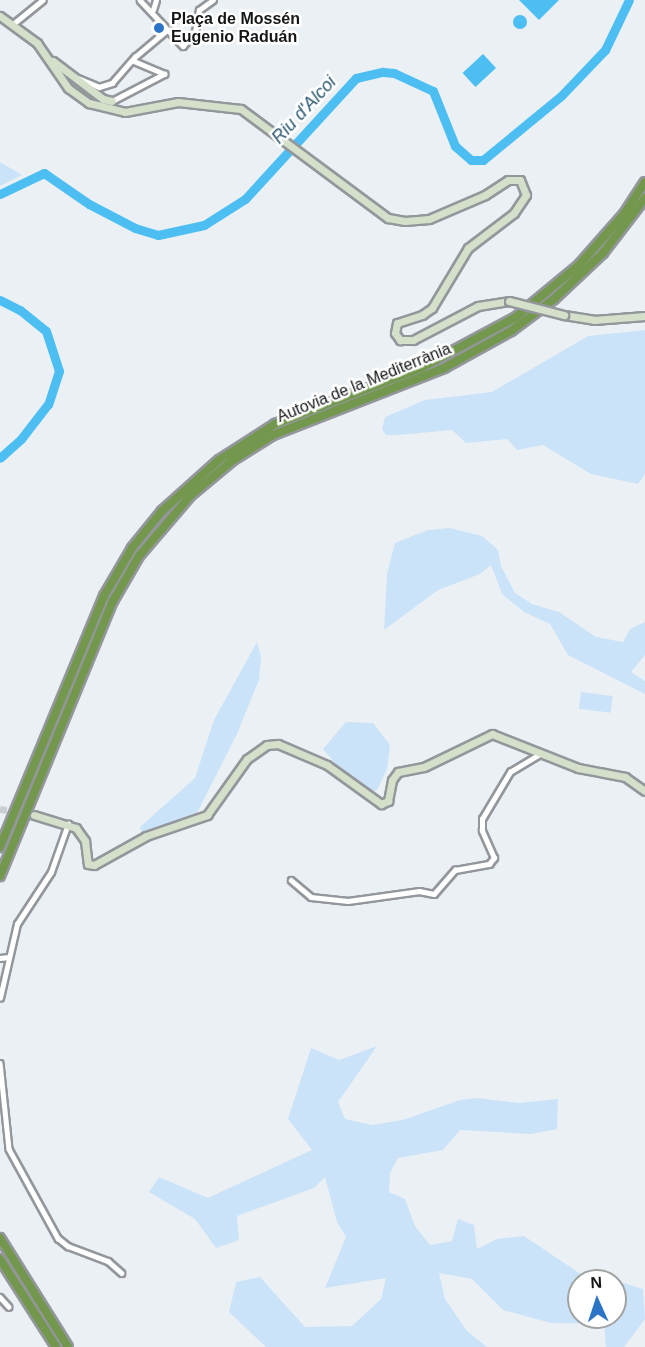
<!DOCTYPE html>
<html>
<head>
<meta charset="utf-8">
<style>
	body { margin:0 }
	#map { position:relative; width:645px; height:1347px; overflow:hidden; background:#ebf0f4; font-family:Arial,sans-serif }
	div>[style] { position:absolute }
	.green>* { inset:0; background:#cbe3f8; transform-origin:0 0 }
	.water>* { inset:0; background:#4cbef2; transform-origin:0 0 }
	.round { border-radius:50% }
	.river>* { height:9px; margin:-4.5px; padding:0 4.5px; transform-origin:4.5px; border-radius:4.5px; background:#4cbef2 }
	.secondary-tunnel>* { height:7px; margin-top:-3.5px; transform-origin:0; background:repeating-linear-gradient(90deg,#cbcfd3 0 7px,transparent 0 10.5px) }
	.roads { filter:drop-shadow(2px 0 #93979b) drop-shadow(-2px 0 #93979b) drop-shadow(0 2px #93979b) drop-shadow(0 -2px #93979b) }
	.street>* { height:4.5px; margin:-2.25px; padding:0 2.25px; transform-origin:2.25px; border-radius:2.25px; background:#fff }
	.secondary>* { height:7px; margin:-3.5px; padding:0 3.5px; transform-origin:3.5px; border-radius:3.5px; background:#d5e0ca }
	.highway>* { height:8px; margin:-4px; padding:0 4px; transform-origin:4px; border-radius:4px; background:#73984d }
	.bridges { filter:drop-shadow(2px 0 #93979b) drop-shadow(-2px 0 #93979b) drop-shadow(0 2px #93979b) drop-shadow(0 -2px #93979b) }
	.secondary-bridge>* { height:7px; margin:-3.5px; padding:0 3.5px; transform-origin:3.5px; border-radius:3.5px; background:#d5e0ca }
	.dots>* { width:16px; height:16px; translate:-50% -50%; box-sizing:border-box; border:3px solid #fff; border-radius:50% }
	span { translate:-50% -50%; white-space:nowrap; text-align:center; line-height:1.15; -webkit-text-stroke:5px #fff; paint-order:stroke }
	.poi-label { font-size:16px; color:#141617; font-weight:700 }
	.left { translate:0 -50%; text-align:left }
	.street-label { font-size:16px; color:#141617 }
	.water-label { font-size:18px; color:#2e5c73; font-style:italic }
	.north { position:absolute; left:567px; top:1269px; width:60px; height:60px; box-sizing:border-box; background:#fff; border:2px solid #a1a2a2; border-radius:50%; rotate:357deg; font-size:16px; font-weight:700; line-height:24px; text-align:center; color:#141617 }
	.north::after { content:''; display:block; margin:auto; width:21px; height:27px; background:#2b75c6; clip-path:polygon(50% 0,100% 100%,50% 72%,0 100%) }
</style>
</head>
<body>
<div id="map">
	<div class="green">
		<div style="clip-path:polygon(0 162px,22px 175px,0 186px)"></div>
		<div style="clip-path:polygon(645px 330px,645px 474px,638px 484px,591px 474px,543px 445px,517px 450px,507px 439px,466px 443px,452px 430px,398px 435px,386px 435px,382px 429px,385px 417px,425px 400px,492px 392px,588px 336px)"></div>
		<div style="clip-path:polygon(450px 528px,482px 536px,498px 550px,501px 566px,515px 593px,532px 604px,559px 612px,596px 637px,623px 642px,630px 629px,645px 622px,645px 655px,631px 672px,645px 681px,645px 694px,568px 655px,550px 624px,524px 612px,502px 594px,491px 565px,480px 574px,438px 590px,384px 630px,387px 574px,395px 543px,428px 530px)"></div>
		<div style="clip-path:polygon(257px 642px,261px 657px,259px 680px,237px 734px,197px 813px,142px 834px,140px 827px,195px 778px,214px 720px)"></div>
		<div style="left:581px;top:692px;width:32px;height:17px;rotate:7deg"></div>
		<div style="clip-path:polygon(346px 722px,373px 723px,390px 745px,387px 769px,377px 790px,361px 794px,323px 749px)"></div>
		<div style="clip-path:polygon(377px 1046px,338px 1102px,345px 1119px,372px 1125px,403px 1120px,460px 1100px,477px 1098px,519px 1103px,558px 1099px,557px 1129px,531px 1134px,460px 1130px,443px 1150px,398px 1158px,390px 1173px,389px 1192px,405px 1199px,415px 1226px,430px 1245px,452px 1241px,458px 1219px,474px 1225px,477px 1249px,497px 1239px,524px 1236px,591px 1281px,579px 1281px,579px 1317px,615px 1317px,615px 1294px,628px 1299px,611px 1279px,643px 1289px,645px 1319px,624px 1347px,606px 1347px,604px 1324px,551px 1323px,503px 1310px,472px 1279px,439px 1273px,445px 1299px,467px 1331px,487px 1347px,266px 1347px,229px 1312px,236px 1282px,260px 1277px,305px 1327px,352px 1326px,381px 1299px,386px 1278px,325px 1288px,346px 1237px,337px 1222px,325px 1177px,314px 1188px,237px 1216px,239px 1240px,216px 1248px,195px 1219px,149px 1192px,159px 1177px,208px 1198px,312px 1150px,288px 1119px,311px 1048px,339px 1060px)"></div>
	</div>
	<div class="water">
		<div style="clip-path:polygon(519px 0,559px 0,539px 20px)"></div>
		<div class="round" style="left:513px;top:15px;width:14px;height:14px"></div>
		<div style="left:483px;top:54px;width:19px;height:28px;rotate:47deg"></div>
	</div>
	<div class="river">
		<div style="left:0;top:194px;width:49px;rotate:-25.5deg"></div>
		<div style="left:44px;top:173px;width:55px;rotate:34.6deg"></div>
		<div style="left:89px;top:204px;width:52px;rotate:27.6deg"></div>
		<div style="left:135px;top:228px;width:24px;rotate:17deg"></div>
		<div style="left:158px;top:235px;width:47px;rotate:-12.3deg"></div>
		<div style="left:204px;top:225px;width:49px;rotate:-32.4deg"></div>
		<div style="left:245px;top:199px;width:164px;rotate:-47.5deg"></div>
		<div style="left:356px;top:78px;width:28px;rotate:-13deg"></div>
		<div style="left:383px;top:72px;width:11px;rotate:5deg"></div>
		<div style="left:394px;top:73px;width:43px;rotate:24.8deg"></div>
		<div style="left:433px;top:91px;width:59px;rotate:68.2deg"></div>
		<div style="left:455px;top:146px;width:21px;rotate:41deg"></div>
		<div style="left:471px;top:160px;width:12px"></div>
		<div style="left:483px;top:160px;width:101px;rotate:-39.4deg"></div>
		<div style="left:561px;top:96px;width:64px;rotate:-46.3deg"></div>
		<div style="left:605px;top:50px;width:55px;rotate:-64.4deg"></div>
		<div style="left:0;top:300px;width:22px;rotate:27deg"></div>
		<div style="left:20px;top:310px;width:33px;rotate:39deg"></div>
		<div style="left:46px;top:331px;width:42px;rotate:72deg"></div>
		<div style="left:59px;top:371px;width:35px;rotate:108deg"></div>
		<div style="left:48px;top:404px;width:44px;rotate:127.6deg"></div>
		<div style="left:21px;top:439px;width:28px;rotate:138deg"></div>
	</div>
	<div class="secondary-tunnel">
		<div style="left:0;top:809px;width:30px;rotate:9deg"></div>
	</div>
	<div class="roads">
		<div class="street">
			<div style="left:140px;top:0;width:63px;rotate:46.9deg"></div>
			<div style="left:183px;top:46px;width:18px;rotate:-49deg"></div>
			<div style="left:195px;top:32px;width:22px;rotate:-80deg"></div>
			<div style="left:199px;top:10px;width:17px;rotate:-36deg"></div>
			<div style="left:153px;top:10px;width:10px;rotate:-73deg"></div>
			<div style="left:13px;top:24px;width:38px;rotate:-39deg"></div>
			<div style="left:134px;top:61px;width:33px;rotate:23deg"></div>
			<div style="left:78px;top:78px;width:23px;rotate:23deg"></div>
			<div style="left:99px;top:87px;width:14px;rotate:-17deg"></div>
			<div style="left:112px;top:83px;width:35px;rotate:-49deg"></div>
			<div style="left:135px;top:57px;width:42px;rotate:-40.2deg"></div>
			<div style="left:112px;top:101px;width:59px;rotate:-27.4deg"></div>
			<div style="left:291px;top:880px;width:26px;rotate:40deg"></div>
			<div style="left:311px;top:897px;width:37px;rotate:6deg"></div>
			<div style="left:348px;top:901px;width:72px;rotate:-8deg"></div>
			<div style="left:419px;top:891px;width:15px;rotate:11deg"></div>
			<div style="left:434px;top:894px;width:32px;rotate:-49deg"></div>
			<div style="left:455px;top:870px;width:35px;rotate:-10deg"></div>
			<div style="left:489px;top:864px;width:8px;rotate:-50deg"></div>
			<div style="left:494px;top:858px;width:30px;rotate:-114deg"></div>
			<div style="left:482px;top:831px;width:12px;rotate:-90deg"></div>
			<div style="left:482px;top:819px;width:55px;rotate:-59.2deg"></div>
			<div style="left:510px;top:772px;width:35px;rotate:-31deg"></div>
			<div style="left:0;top:958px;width:9px;rotate:-6deg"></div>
			<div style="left:0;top:998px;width:76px;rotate:-77.1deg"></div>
			<div style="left:17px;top:924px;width:62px;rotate:-56.8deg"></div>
			<div style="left:51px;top:872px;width:51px;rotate:-70.5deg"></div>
			<div style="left:0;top:1063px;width:86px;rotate:84deg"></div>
			<div style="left:9px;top:1149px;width:102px;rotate:61.2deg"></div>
			<div style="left:58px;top:1238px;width:13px;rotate:39deg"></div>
			<div style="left:68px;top:1246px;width:43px;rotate:20.6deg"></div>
			<div style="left:108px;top:1261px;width:18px;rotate:41deg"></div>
			<div style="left:0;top:1297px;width:13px;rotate:48deg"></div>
		</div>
		<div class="secondary">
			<div style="left:0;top:16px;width:46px;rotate:36.1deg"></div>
			<div style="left:37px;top:43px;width:55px;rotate:55.4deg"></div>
			<div style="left:68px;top:88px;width:26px;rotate:36deg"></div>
			<div style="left:89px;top:103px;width:37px;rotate:14deg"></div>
			<div style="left:125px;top:112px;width:54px;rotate:-10.7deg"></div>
			<div style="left:178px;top:102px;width:63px;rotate:6.3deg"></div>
			<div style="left:241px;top:109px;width:183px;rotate:36.6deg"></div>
			<div style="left:388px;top:218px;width:17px;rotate:10deg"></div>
			<div style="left:405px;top:221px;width:24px;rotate:-5deg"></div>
			<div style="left:429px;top:219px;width:61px;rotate:-23.2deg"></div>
			<div style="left:485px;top:195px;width:27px;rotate:-33deg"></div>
			<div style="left:508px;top:180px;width:12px"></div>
			<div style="left:520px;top:180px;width:16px;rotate:68deg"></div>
			<div style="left:526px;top:195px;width:22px;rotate:124deg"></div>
			<div style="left:514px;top:213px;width:58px;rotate:142.7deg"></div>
			<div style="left:468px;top:248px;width:70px;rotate:121deg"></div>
			<div style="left:432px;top:308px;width:12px;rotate:145deg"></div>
			<div style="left:422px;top:315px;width:26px;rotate:162deg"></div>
			<div style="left:397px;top:323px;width:10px;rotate:101deg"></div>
			<div style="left:395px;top:333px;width:9px;rotate:54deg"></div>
			<div style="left:400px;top:340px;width:13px"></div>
			<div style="left:413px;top:340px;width:73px;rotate:-27.6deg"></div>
			<div style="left:478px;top:306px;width:31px;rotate:-9deg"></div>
			<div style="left:53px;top:61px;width:63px;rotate:37.2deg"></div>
			<div style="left:103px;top:99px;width:9px;rotate:13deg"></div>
			<div style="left:564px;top:315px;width:30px;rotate:9deg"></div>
			<div style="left:594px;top:320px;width:51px;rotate:-4.5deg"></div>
			<div style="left:34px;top:815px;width:44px;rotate:17.2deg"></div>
			<div style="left:76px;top:828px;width:16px;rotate:55deg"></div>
			<div style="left:85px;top:841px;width:23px;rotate:83deg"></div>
			<div style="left:88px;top:864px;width:6px;rotate:9deg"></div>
			<div style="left:94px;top:865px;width:60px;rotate:-29.1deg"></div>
			<div style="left:146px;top:836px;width:65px;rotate:-19deg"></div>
			<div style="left:207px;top:815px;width:69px;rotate:-54.5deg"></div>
			<div style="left:247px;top:759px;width:24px;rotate:-35deg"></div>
			<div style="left:267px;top:745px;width:11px;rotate:-5deg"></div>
			<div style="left:278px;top:744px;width:53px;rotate:23.2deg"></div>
			<div style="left:327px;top:765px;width:67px;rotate:35.8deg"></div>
			<div style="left:381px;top:804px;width:8px;rotate:-23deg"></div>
			<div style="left:388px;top:801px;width:21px;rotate:-79deg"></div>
			<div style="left:392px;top:780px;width:10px;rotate:-53deg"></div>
			<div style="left:398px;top:772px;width:26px;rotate:-11deg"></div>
			<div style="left:424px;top:767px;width:76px;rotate:-25.9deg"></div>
			<div style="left:492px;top:734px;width:92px;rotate:21.6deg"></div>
			<div style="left:578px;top:768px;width:48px;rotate:10.8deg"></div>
			<div style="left:625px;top:777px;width:24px;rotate:35deg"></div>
		</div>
		<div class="highway">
			<div style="left:0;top:847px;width:272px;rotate:-67.5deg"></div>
			<div style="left:104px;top:596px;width:56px;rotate:-59.7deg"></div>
			<div style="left:132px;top:548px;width:48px;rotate:-51deg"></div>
			<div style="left:162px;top:511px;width:76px;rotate:-41.8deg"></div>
			<div style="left:219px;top:460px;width:67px;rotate:-32.7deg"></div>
			<div style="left:275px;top:424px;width:156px;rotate:-21deg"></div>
			<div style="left:421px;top:368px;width:108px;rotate:-28.2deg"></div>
			<div style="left:516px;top:317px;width:82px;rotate:-39.5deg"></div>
			<div style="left:579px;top:265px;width:68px;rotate:-48.6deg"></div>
			<div style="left:624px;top:214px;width:38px;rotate:-57deg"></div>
			<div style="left:0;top:876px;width:297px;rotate:-67.7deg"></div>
			<div style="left:113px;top:601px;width:52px;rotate:-60deg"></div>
			<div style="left:139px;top:556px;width:79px;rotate:-49.6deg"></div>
			<div style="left:190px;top:496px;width:56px;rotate:-39.9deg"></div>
			<div style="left:233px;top:460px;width:47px;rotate:-32deg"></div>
			<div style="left:273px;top:435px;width:184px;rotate:-21.4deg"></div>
			<div style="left:444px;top:368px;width:77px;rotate:-28.9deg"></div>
			<div style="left:511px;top:331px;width:54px;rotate:-36.7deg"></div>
			<div style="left:554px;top:299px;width:67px;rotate:-43.2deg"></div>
			<div style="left:603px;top:253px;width:69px;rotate:-52.6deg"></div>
			<div style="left:0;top:1238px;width:128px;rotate:58deg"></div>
			<div style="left:0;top:1259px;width:104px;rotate:57.5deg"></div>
		</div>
	</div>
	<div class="bridges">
		<div class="secondary-bridge">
			<div style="left:509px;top:301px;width:57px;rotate:14.3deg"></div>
		</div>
	</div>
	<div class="dots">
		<div style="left:159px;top:28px;background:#2b75c6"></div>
	</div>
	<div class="poi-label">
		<span class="left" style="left:171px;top:28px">Plaça de Mossén<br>Eugenio Raduán</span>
	</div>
	<div class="street-label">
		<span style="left:364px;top:383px;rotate:-22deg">Autovia de la Mediterrània</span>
	</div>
	<div class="water-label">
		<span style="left:304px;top:110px;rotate:-47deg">Riu d'Alcoi</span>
	</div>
	<div class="north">N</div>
</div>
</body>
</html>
